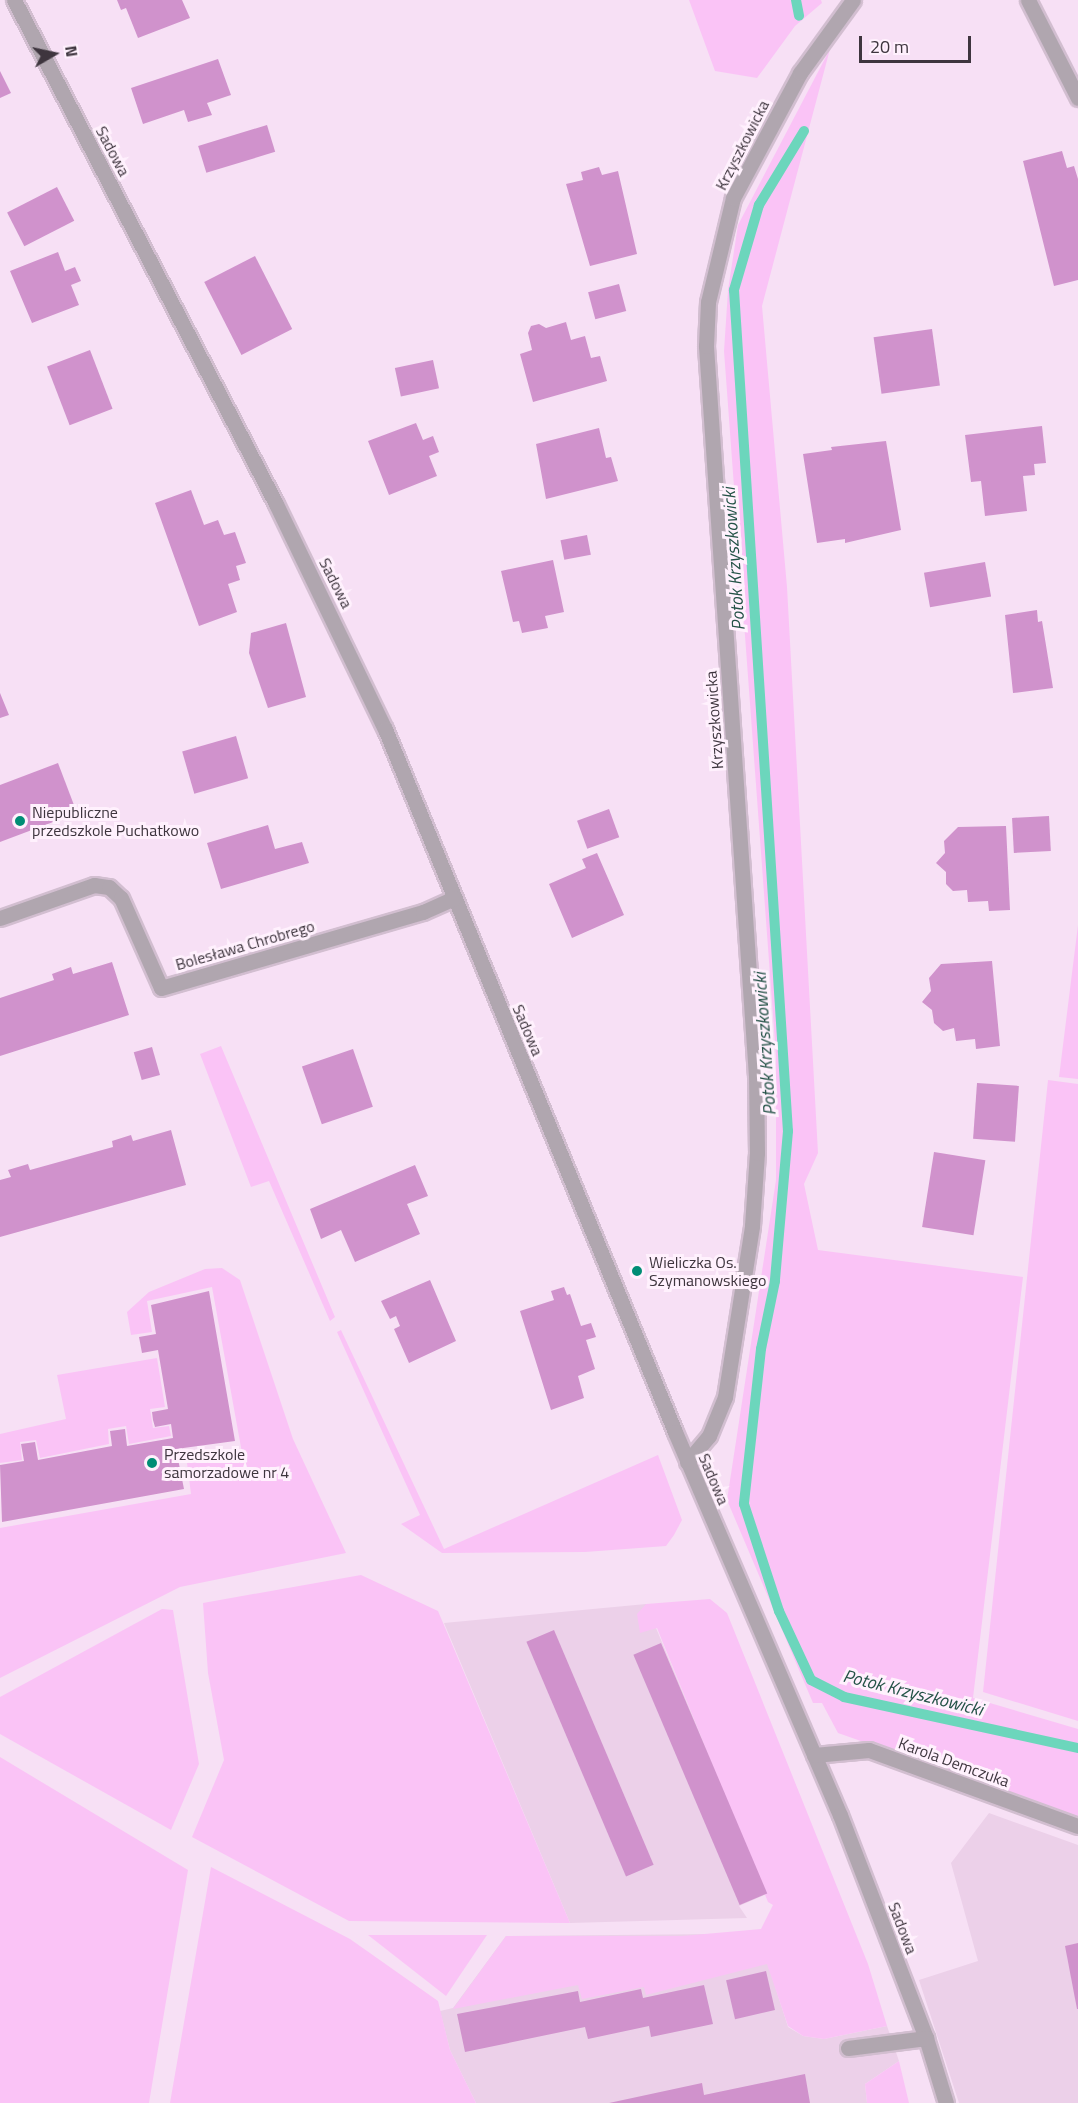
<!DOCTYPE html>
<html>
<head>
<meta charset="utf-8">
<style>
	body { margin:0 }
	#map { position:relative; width:1078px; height:2103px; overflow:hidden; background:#f7e0f5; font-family:"Titillium Web",sans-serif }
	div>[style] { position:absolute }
	.built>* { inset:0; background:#ecd0e9 }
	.green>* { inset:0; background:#fac3f6 }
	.stream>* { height:10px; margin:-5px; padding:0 5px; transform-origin:5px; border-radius:5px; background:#6cd6bc }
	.building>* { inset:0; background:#d092cc; transform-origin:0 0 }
	.roads { filter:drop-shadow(2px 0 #d2bed0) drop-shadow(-2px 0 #d2bed0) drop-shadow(0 2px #d2bed0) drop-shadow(0 -2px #d2bed0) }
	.minor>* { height:15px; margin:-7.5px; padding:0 7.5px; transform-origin:7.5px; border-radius:7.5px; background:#b0a6af }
	.dots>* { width:16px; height:16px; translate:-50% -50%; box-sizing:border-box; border:3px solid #fff1fd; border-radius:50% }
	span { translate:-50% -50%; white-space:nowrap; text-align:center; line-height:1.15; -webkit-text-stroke:6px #fff1fd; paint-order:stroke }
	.street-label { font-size:16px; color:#3e353e }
	.poi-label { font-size:16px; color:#3e353e }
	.left { translate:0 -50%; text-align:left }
	.water-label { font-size:18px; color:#245247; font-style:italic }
	.north { position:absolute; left:24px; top:24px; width:60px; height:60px; -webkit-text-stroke:4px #fff1fd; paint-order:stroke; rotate:81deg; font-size:16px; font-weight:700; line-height:24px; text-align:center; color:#3e353e }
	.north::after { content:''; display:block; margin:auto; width:21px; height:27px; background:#3e353e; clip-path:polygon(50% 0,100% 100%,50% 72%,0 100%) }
	.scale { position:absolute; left:859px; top:36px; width:112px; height:27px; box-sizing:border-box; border:3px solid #3e353e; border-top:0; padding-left:8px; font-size:18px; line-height:21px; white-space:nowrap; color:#3e353e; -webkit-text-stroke:4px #fff1fd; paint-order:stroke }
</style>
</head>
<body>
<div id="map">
	<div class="built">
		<div style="clip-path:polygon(646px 1604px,767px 1894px,739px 1906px,747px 1918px,570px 1923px,444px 1623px)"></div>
		<div style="clip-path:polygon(989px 1813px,1078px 1845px,1078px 2103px,959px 2103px,919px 1980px,978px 1961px,951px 1863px)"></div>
		<div style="clip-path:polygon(720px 1934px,768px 1964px,788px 2027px,803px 2036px,824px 2039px,887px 2026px,899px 2061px,865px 2084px,867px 2103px,476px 2103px,450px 2050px,440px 2011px,453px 2008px,506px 1936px)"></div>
	</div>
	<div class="green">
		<div style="clip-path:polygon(689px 0,821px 0,822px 3px,795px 26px,757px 78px,715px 71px)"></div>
		<div style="clip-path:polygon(830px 49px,762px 306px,787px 587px,818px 1153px,804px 1184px,818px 1250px,1023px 1277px,973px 1698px,1078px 1729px,1078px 1817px,838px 1733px,822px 1703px,813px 1703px,727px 1500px,776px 1180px,776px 1056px,724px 351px,728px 290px,738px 225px)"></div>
		<div style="clip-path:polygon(1078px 925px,1078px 1079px,1059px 1077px)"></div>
		<div style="clip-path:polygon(221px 1046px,335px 1317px,330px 1321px,269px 1181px,251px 1187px,200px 1054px)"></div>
		<div style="clip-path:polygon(1048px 1080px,1078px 1084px,1078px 1721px,983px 1692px)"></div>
		<div style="clip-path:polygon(222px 1268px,240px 1280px,293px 1439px,346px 1553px,180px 1587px,0 1678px,0 1528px,191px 1494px,187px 1463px,242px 1453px,212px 1287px,147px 1301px,152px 1332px,131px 1335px,127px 1312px,149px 1292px,205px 1269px)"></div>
		<div style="clip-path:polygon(341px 1330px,444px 1549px,658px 1455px,682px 1520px,674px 1535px,666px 1546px,585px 1552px,442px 1553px,401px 1524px,420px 1515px,337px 1332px)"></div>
		<div style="clip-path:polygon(157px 1358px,165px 1407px,150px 1409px,153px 1428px,169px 1426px,171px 1436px,129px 1444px,126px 1426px,108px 1429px,109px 1444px,40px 1458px,36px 1440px,20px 1442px,22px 1460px,0 1463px,0 1434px,66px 1419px,57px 1375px)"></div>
		<div style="clip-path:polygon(361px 1575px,438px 1611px,570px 1923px,349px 1921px,192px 1837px,224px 1760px,208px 1673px,203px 1603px)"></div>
		<div style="clip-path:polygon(710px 1599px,727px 1613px,868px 1964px,887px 2026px,824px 2039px,803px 2036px,788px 2026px,767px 1964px,646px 1995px,644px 1987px,582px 1999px,578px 1985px,453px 2009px,506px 1936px,682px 1936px,761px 1929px,773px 1905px,768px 1902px,657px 1628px,640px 1633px,637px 1614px,646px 1604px)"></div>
		<div style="clip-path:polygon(162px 1609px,173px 1610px,199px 1764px,171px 1830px,0 1734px,0 1697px)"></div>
		<div style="clip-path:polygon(0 1757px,188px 1870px,149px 2103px,0 2103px)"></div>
		<div style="clip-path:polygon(211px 1867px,350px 1939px,438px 2001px,450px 2050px,476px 2103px,170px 2103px)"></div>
		<div style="clip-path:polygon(368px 1935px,487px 1935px,446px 1996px)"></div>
		<div style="clip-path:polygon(899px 2061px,909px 2103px,867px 2103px,865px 2084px)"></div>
	</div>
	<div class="stream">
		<div style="left:796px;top:0;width:16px;rotate:79deg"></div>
		<div style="left:804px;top:131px;width:87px;rotate:121.3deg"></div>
		<div style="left:759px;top:205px;width:89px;rotate:106.4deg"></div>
		<div style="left:734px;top:290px;width:843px;rotate:86.33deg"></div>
		<div style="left:788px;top:1131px;width:151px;rotate:95deg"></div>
		<div style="left:775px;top:1281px;width:69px;rotate:101.6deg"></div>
		<div style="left:761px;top:1349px;width:156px;rotate:96.3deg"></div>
		<div style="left:744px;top:1504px;width:113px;rotate:71.9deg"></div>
		<div style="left:779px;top:1611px;width:76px;rotate:65.1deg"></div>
		<div style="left:811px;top:1680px;width:37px;rotate:27deg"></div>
		<div style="left:844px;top:1697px;width:239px;rotate:12.3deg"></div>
	</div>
	<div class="building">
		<div style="clip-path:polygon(117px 0,182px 0,190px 18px,138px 38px,126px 8px,121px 10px)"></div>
		<div style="clip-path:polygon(218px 59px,231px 95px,207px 103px,212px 115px,188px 122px,184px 110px,143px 124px,131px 88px)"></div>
		<div style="clip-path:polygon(0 71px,11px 93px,0 98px)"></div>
		<div style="left:267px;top:125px;width:28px;height:72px;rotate:73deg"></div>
		<div style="clip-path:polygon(1062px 151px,1067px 168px,1074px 166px,1078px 179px,1078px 280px,1054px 286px,1023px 161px)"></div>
		<div style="clip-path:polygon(599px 167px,602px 175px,618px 171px,637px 254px,590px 266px,566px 184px,583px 180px,581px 172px)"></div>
		<div style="left:57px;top:187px;width:38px;height:56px;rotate:63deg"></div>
		<div style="clip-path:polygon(58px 252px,65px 271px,75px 267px,81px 281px,71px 285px,79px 305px,32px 323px,10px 271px)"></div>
		<div style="left:255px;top:256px;width:82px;height:57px;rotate:63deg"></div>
		<div style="left:619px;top:284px;width:28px;height:32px;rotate:75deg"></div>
		<div style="clip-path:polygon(566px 322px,571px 340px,585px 336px,591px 358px,600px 356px,607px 381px,533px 402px,520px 354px,532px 350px,528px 333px,531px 326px,539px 324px,546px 328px)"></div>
		<div style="left:932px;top:329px;width:57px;height:59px;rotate:82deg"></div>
		<div style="left:90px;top:350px;width:63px;height:46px;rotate:69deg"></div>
		<div style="left:433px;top:360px;width:29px;height:39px;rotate:78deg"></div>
		<div style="clip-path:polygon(416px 423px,423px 440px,433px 436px,439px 452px,429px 456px,437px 476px,389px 495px,368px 441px)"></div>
		<div style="clip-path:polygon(1042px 426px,1046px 463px,1034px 464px,1035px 475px,1023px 476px,1027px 511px,985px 516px,981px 481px,971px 482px,965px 435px)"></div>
		<div style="clip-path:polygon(599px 428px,606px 458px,611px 457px,618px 481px,546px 499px,536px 444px)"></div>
		<div style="clip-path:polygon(886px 441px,901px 530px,845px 543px,845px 539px,817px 543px,803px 454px,832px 450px,831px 447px)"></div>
		<div style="clip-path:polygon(191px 490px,204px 525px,218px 520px,224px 535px,235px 532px,246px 563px,236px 566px,240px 580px,228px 584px,237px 612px,199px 626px,155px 503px)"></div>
		<div style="left:587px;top:535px;width:20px;height:27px;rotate:79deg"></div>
		<div style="clip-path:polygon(553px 560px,564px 612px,545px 616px,548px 628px,522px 633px,519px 621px,513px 622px,501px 571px)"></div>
		<div style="left:985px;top:562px;width:35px;height:62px;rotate:80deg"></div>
		<div style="clip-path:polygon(1037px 610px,1038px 622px,1042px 621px,1053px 688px,1013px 693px,1005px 615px)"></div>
		<div style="clip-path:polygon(286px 623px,306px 697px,268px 708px,249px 653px,251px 633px)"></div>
		<div style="clip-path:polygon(0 693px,9px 715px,0 718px)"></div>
		<div style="left:236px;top:736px;width:44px;height:56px;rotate:74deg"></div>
		<div style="clip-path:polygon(58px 763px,77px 813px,0 842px,0 785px)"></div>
		<div style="left:609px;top:809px;width:30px;height:34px;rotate:70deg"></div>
		<div style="left:1049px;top:816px;width:35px;height:37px;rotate:87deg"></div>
		<div style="clip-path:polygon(268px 825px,275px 849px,302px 842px,309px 863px,221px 889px,207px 843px)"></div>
		<div style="clip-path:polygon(1006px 826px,1010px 910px,989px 911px,988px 901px,968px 902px,967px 890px,953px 891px,946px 884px,946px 872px,936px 863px,945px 853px,944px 841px,958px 827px)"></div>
		<div style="clip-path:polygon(597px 853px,624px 915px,572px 938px,549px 884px,586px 868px,582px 859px)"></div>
		<div style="clip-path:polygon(992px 961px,1000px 1046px,976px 1049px,975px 1039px,956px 1041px,954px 1028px,943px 1031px,934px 1023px,932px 1010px,922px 1002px,931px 991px,929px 978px,941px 964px)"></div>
		<div style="clip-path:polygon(112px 962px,129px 1015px,0 1056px,0 998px,54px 980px,52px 974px,71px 967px,73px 974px)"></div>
		<div style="left:152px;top:1047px;width:29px;height:19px;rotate:74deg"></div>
		<div style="left:353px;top:1049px;width:61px;height:54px;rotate:71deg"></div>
		<div style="left:977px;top:1083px;width:42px;height:56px;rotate:4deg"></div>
		<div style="clip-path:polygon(171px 1130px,186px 1185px,0 1237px,0 1180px,11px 1177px,8px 1170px,28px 1164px,30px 1170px,113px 1147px,112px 1141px,131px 1135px,133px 1141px)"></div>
		<div style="left:934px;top:1152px;width:52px;height:76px;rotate:9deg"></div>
		<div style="clip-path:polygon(415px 1165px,428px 1196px,407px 1204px,420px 1234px,355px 1262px,341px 1230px,321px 1239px,310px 1209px)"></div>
		<div style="clip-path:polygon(430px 1280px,456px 1341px,409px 1363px,394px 1329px,400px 1326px,396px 1316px,390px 1319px,381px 1301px)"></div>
		<div style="clip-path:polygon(564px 1287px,567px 1295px,570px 1294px,581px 1326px,591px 1323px,596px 1337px,586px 1340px,595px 1369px,578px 1376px,584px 1398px,551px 1410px,520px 1311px,554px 1300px,551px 1291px)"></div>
		<div style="clip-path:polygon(209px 1291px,235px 1441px,176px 1449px,184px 1489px,2px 1522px,0 1465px,24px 1461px,21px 1444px,35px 1442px,38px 1460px,112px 1446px,110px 1431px,125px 1429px,127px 1446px,173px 1438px,171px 1424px,155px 1427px,153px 1420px,152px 1412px,168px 1409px,158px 1350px,142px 1353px,139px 1337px,156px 1334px,151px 1305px)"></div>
		<div style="left:554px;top:1630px;width:255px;height:30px;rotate:67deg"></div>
		<div style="left:661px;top:1643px;width:272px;height:30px;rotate:67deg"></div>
		<div style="clip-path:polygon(1078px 1943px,1078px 2009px,1077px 2009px,1065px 1946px)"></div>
		<div style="left:766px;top:1971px;width:40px;height:41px;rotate:77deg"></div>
		<div style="clip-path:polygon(704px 1985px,713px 2024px,651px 2037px,649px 2026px,588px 2039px,585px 2027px,465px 2052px,457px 2014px,578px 1991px,580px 2002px,641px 1989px,643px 1998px)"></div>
		<div style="clip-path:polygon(805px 2074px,810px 2103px,609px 2103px,702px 2083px,704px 2095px)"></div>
	</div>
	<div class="roads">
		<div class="minor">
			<div style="left:14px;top:0;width:568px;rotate:62.53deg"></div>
			<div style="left:276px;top:504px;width:250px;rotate:64.2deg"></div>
			<div style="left:385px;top:729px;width:760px;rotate:67.58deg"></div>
			<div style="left:675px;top:1432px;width:417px;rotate:66.7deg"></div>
			<div style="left:840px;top:1815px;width:239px;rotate:68.9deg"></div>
			<div style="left:926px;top:2038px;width:68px;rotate:72.9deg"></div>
			<div style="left:1028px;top:0;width:110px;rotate:63deg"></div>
			<div style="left:0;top:918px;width:100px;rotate:-19.3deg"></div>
			<div style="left:94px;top:885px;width:15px;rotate:8deg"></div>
			<div style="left:109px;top:887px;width:16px;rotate:43deg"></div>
			<div style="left:121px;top:898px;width:98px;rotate:66deg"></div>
			<div style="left:161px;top:988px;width:273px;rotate:-16.2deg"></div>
			<div style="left:423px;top:912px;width:34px;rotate:-24deg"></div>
			<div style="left:687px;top:1462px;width:34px;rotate:-50deg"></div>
			<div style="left:709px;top:1436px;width:42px;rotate:-67.7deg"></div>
			<div style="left:725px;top:1397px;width:173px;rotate:-81deg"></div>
			<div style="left:752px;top:1226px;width:73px;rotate:-86.1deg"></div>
			<div style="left:757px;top:1153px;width:77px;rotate:-90.7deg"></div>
			<div style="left:756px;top:1076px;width:732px;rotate:-93.92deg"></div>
			<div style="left:706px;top:346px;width:44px;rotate:-87.4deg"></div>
			<div style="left:708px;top:302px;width:107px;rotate:-76.5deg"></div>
			<div style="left:733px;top:198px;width:142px;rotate:-61.8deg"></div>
			<div style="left:800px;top:73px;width:90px;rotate:-54deg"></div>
			<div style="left:814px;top:1755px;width:55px;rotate:-5.2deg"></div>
			<div style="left:869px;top:1750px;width:222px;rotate:20deg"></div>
			<div style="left:848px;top:2048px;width:79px;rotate:-7.3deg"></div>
		</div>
	</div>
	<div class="dots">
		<div style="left:20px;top:821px;background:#008d75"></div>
		<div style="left:637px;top:1271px;background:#008d75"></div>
		<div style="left:152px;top:1463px;background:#008d75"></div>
	</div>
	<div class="street-label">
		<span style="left:742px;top:145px;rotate:-63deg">Krzyszkowicka</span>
		<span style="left:113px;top:151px;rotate:62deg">Sadowa</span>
		<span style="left:336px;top:583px;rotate:63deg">Sadowa</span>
		<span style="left:714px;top:720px;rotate:-94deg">Krzyszkowicka</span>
		<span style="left:245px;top:945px;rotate:-16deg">Bolesława Chrobrego</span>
		<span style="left:528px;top:1030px;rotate:67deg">Sadowa</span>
		<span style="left:714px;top:1479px;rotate:67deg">Sadowa</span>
		<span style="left:954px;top:1762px;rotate:20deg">Karola Demczuka</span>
		<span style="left:903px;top:1928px;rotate:69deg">Sadowa</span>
	</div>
	<div class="poi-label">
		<span class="left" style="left:32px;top:821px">Niepubliczne<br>przedszkole Puchatkowo</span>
		<span class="left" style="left:649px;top:1271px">Wieliczka Os.<br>Szymanowskiego</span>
		<span class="left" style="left:164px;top:1463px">Przedszkole<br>samorzadowe nr 4</span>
	</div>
	<div class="water-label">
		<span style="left:734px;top:559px;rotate:-94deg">Potok Krzyszkowicki</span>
		<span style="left:765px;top:1044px;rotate:-94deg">Potok Krzyszkowicki</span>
		<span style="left:913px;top:1693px;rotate:14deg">Potok Krzyszkowicki</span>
	</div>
	<div class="north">N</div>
	<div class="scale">20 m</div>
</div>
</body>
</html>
